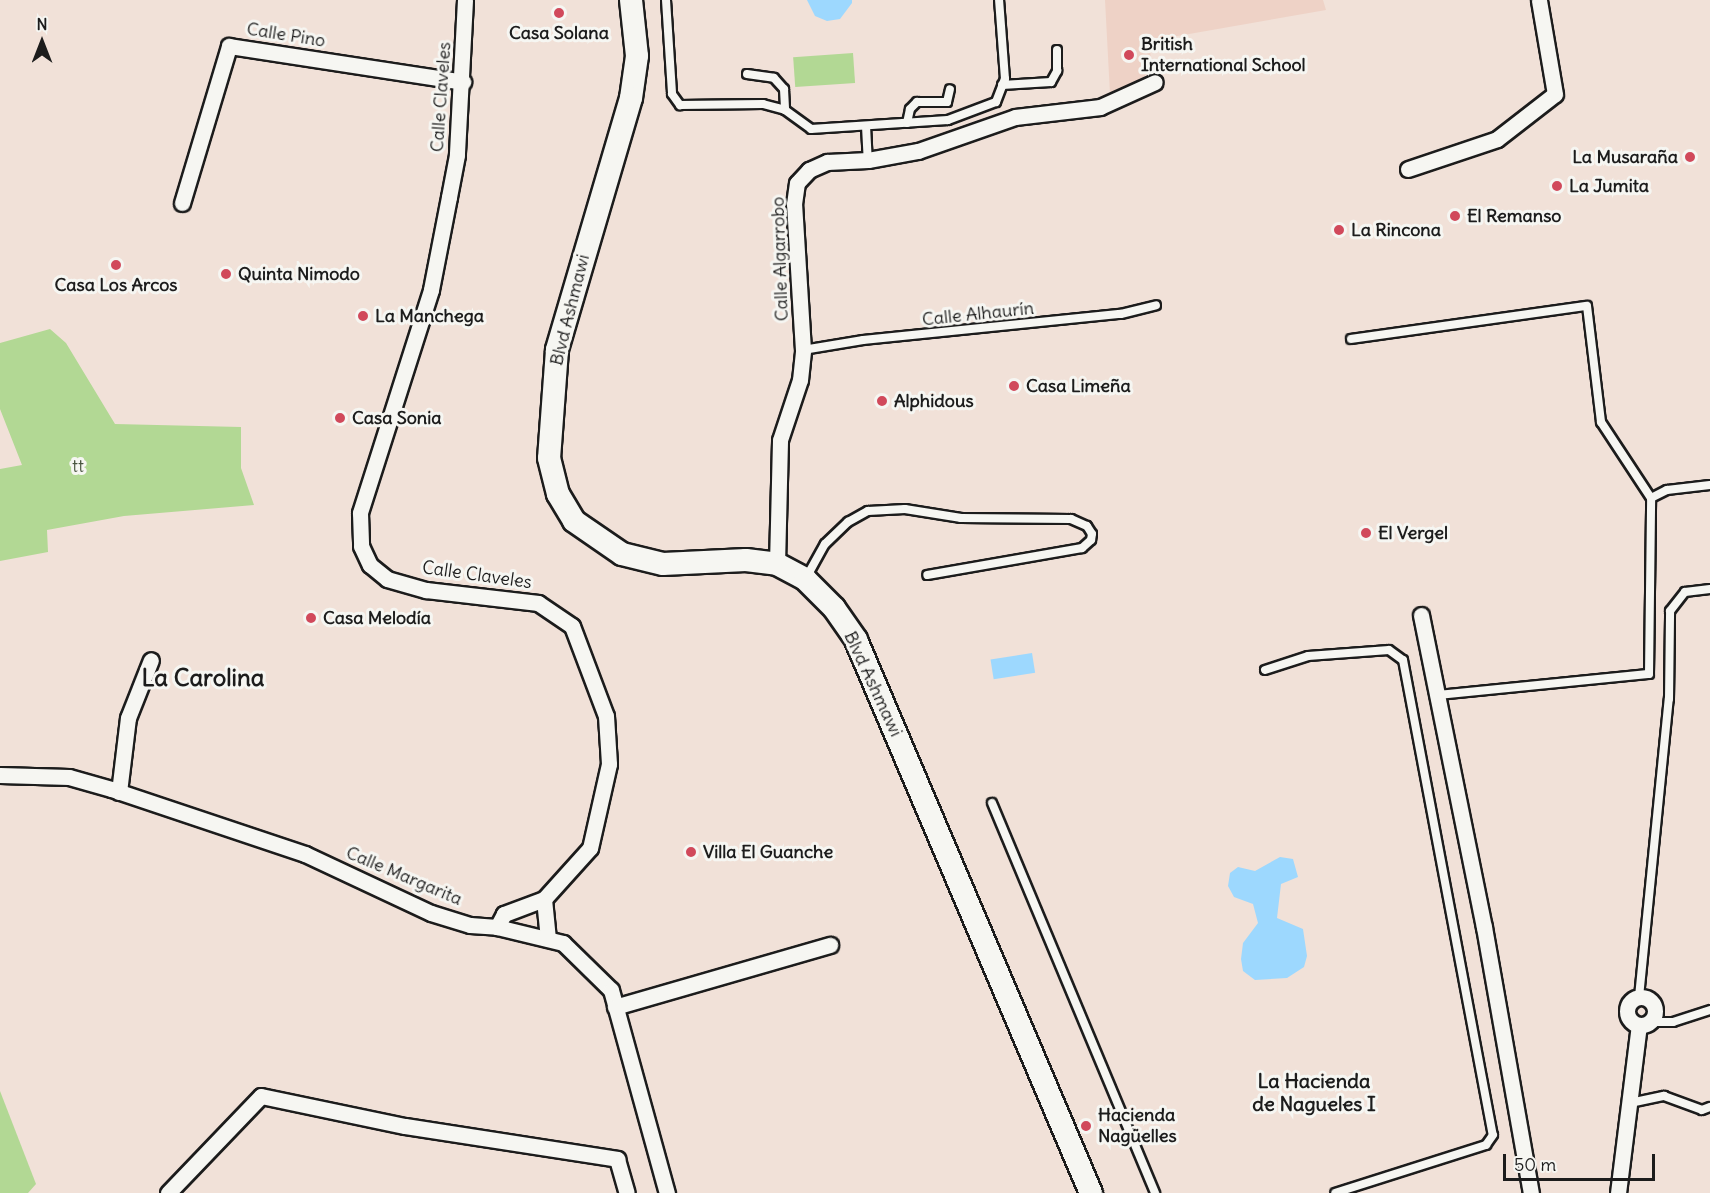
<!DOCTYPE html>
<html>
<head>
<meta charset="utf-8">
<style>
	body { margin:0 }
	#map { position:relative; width:1710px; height:1193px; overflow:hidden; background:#f1e1d8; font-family:Delius,sans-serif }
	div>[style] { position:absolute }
	.built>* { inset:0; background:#eed2c6 }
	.green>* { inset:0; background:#b2d894; transform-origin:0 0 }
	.water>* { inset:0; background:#9dd8fe; transform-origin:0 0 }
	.roads { filter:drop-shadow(2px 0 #1c1c1c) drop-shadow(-2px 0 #1c1c1c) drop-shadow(0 2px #1c1c1c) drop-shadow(0 -2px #1c1c1c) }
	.lane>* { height:8px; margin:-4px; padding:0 4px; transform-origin:4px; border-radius:4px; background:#f6f6f2 }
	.street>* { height:15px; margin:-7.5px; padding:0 7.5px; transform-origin:7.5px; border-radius:7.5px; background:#f6f6f2 }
	.street>.ring { margin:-7.5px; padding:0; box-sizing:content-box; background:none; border:15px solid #f6f6f2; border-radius:50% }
	.secondary>* { height:22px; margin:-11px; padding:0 11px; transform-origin:11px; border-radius:11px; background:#f6f6f2 }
	.dots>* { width:16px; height:16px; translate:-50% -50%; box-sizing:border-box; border:3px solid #f6f6f2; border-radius:50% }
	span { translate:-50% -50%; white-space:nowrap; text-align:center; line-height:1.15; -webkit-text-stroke:6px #f6f6f2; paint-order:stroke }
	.poi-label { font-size:18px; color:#1c1c1c; font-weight:700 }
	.left { translate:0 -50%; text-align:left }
	.right { translate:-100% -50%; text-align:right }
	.street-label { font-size:18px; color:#1c1c1c }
	.park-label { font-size:18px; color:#495440 }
	.neighbourhood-label { font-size:20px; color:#1c1c1c; font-weight:700 }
	.district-label { font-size:24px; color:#1c1c1c; font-weight:700 }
	.north { position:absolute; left:12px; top:12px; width:60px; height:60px; -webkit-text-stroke:4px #f6f6f2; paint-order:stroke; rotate:0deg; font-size:16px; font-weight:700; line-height:24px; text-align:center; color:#1c1c1c }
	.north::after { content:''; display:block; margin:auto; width:21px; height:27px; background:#1c1c1c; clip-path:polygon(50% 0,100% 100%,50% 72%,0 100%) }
	.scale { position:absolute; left:1503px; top:1154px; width:152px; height:27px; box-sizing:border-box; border:3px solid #1c1c1c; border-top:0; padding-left:8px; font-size:18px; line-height:21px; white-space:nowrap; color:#1c1c1c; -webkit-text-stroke:4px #f6f6f2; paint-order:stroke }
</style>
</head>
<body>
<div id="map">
	<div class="built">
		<div style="clip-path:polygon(1105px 0,1323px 0,1326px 10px,1149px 41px,1152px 68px,1142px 79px,1110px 94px)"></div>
	</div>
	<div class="green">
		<div style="left:853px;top:53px;width:30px;height:60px;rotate:86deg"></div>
		<div style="clip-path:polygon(50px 329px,66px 343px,115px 424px,241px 427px,241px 468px,254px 505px,124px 516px,47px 530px,48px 552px,0 561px,0 469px,22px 465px,0 409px,0 343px)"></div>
		<div style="clip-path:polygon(0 1091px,36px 1184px,28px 1193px,0 1193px)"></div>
	</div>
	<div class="water">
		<div style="clip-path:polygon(807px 0,852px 0,852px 3px,840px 19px,827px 21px,815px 16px)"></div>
		<div style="left:1032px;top:653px;width:20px;height:42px;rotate:81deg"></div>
		<div style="clip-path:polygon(1280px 857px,1293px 859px,1298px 877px,1281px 884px,1277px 918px,1303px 929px,1307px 956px,1304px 967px,1287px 978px,1255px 980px,1243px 971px,1241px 959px,1243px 943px,1258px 923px,1253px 904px,1234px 897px,1228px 886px,1230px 873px,1238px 867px,1255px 871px)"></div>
	</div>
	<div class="roads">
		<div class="lane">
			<div style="left:666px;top:0;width:94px;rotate:86.3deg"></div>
			<div style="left:672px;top:94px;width:14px;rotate:54deg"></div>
			<div style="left:680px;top:105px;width:83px;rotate:-0.7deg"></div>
			<div style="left:763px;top:104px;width:23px;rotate:15deg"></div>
			<div style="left:785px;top:110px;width:32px;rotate:36deg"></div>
			<div style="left:811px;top:129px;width:137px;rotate:-3.8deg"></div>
			<div style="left:948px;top:120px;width:51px;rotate:-20.6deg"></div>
			<div style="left:996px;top:102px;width:25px;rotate:-69deg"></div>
			<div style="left:1005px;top:79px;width:79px;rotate:-94.3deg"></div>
			<div style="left:747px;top:74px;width:27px;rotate:8deg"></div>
			<div style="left:774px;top:78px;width:15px;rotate:48deg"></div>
			<div style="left:784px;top:89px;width:21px;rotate:87deg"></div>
			<div style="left:1002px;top:85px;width:49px;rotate:-3.5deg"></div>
			<div style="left:1051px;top:82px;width:13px;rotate:-61deg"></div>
			<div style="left:1057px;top:71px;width:21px;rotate:-90deg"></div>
			<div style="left:907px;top:123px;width:14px;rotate:-78deg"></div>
			<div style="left:910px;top:109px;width:10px;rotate:-45deg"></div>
			<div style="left:917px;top:102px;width:30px"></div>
			<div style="left:947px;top:102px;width:13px;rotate:-77deg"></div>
			<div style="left:866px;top:126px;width:34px;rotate:87deg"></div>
			<div style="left:1351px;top:339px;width:238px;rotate:-8deg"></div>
			<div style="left:1587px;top:306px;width:117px;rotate:83.1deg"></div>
			<div style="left:1601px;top:422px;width:91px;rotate:56.7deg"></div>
			<div style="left:803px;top:350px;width:61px;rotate:-9.5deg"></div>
			<div style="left:863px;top:340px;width:259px;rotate:-5.8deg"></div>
			<div style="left:1121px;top:314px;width:36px;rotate:-14deg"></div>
			<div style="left:806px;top:578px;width:39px;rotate:-61deg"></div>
			<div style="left:825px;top:544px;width:32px;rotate:-44deg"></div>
			<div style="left:848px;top:522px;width:23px;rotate:-29deg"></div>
			<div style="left:868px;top:511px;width:37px;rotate:-3deg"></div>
			<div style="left:905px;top:509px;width:57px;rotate:9.1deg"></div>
			<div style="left:961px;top:518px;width:110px;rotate:0.5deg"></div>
			<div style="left:1071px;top:519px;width:17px;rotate:24deg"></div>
			<div style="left:1087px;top:526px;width:9px;rotate:58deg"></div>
			<div style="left:1092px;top:534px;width:6px;rotate:99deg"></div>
			<div style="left:1091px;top:540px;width:12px;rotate:138deg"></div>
			<div style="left:1082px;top:548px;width:157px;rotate:170.1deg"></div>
			<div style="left:1265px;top:670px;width:45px;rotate:-18deg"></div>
			<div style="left:1308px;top:656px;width:81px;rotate:-4.2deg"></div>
			<div style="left:1389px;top:650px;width:17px;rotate:36deg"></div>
			<div style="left:1403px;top:660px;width:483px;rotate:79.3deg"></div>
			<div style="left:1493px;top:1135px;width:12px;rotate:125deg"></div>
			<div style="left:1486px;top:1145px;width:158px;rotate:162.4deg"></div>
			<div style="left:1437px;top:695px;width:213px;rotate:-5.7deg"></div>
			<div style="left:1649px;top:674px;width:176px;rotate:-89.3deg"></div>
			<div style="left:1651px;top:498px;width:18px;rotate:-27deg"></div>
			<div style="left:1667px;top:490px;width:43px;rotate:-6.6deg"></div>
			<div style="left:992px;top:803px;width:423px;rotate:67.3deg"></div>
			<div style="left:1639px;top:997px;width:300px;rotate:-84.3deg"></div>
			<div style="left:1669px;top:699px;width:88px;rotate:-89.3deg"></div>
			<div style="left:1670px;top:611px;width:24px;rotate:-52deg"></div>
			<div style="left:1685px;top:592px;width:25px;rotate:-7deg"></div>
			<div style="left:1650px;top:1022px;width:23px"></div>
			<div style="left:1673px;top:1022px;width:39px;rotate:-18deg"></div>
			<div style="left:1630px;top:1103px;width:35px;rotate:-12deg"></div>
			<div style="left:1664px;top:1096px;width:40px;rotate:20.2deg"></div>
			<div style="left:1702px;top:1110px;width:9px;rotate:-21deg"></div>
		</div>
		<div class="street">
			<div style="left:465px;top:0;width:155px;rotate:93deg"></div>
			<div style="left:457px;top:155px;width:43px;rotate:100.8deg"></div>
			<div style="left:449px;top:197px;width:95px;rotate:101deg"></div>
			<div style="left:431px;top:290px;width:234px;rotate:107.7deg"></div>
			<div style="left:360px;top:513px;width:33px;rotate:88deg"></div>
			<div style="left:361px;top:546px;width:21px;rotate:65deg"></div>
			<div style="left:370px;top:565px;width:22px;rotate:39deg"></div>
			<div style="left:387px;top:579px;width:41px;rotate:15.8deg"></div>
			<div style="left:426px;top:590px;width:113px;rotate:6.6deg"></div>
			<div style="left:538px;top:603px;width:41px;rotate:34.1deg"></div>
			<div style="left:572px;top:626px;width:96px;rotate:69.3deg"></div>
			<div style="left:606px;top:716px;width:48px;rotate:86.4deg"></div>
			<div style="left:609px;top:764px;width:86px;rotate:102.7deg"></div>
			<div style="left:590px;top:848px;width:69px;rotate:132deg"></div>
			<div style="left:544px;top:899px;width:43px;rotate:159.4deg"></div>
			<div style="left:504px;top:914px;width:15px;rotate:118deg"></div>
			<div style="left:1408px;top:169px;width:94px;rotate:-18.6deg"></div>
			<div style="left:1497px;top:139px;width:73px;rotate:-37.8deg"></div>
			<div style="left:1555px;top:94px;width:95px;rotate:-99.7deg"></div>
			<div style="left:182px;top:203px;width:164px;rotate:-73.3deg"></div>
			<div style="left:229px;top:46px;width:237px;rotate:8.7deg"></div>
			<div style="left:777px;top:564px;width:124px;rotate:-88.6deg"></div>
			<div style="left:780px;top:440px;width:63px;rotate:-71.6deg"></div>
			<div style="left:800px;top:380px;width:30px;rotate:-84deg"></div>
			<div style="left:803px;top:350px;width:146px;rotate:-93.5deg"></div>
			<div style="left:794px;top:204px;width:21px;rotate:-82deg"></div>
			<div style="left:797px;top:183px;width:18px;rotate:-47deg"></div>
			<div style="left:809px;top:170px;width:20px;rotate:-24deg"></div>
			<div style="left:827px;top:162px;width:41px;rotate:-2.8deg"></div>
			<div style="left:868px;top:160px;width:51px;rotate:-10.2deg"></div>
			<div style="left:918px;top:151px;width:103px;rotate:-19.3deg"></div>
			<div style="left:1015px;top:117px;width:86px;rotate:-6.7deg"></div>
			<div style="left:1100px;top:107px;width:60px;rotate:-24.4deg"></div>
			<div style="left:1421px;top:615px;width:318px;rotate:78.6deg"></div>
			<div style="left:1484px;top:927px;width:270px;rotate:80deg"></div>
			<div style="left:0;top:775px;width:69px;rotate:1.7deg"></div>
			<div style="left:69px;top:777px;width:44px;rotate:15.9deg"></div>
			<div style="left:111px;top:789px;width:205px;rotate:18.5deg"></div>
			<div style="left:305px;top:854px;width:139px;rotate:25.1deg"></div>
			<div style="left:431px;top:913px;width:41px;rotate:17.1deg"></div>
			<div style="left:470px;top:925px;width:27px;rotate:4deg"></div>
			<div style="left:497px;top:927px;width:68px;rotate:13.6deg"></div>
			<div style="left:563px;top:943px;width:67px;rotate:44.4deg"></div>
			<div style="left:611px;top:990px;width:211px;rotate:74.6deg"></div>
			<div style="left:119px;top:792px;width:75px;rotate:-83.1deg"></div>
			<div style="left:128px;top:718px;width:62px;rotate:-68.4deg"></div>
			<div style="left:544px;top:899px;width:40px;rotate:84.3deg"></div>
			<div class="ring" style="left:1627px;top:997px;width:13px;height:13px"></div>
			<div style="left:615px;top:1007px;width:224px;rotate:-16.1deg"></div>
			<div style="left:168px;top:1193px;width:134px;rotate:-46.2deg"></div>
			<div style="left:261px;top:1096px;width:147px;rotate:11.8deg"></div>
			<div style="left:405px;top:1126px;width:215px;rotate:8.8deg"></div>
			<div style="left:617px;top:1159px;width:35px;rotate:74deg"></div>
			<div style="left:1618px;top:1193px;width:169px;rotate:-82.9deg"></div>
		</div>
		<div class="secondary">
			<div style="left:631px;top:0;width:56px;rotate:83.9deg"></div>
			<div style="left:637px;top:56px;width:42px;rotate:98.1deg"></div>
			<div style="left:631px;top:98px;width:263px;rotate:106.4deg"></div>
			<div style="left:557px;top:350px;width:108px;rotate:94.2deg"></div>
			<div style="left:549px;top:458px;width:37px;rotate:76deg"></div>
			<div style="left:558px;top:494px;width:31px;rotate:59deg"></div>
			<div style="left:574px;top:521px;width:58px;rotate:34.5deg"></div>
			<div style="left:622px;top:554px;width:42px;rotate:13.7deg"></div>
			<div style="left:663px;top:564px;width:83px;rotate:-2.8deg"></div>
			<div style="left:746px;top:560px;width:31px;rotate:7deg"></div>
			<div style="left:777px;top:564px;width:32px;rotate:28deg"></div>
			<div style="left:805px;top:579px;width:41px;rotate:45deg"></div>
			<div style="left:834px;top:608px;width:39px;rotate:55deg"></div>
			<div style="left:856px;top:640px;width:601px;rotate:66.98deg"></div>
		</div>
	</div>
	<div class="dots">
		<div style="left:559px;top:13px;background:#d1495b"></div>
		<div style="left:1129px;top:55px;background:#d1495b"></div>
		<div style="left:1690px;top:157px;background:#d1495b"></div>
		<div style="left:1557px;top:186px;background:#d1495b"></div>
		<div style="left:1455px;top:216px;background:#d1495b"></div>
		<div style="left:1339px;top:230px;background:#d1495b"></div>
		<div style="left:116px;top:265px;background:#d1495b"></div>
		<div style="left:226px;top:274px;background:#d1495b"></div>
		<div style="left:363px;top:316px;background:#d1495b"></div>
		<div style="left:1014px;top:386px;background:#d1495b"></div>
		<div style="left:882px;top:401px;background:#d1495b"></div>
		<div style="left:340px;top:418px;background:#d1495b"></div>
		<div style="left:1366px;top:533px;background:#d1495b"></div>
		<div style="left:311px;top:618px;background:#d1495b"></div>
		<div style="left:691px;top:852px;background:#d1495b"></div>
		<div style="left:1086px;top:1126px;background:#d1495b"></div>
	</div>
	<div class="poi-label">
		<span style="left:559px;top:33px">Casa Solana</span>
		<span class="left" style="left:1141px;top:55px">British<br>International School</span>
		<span class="right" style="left:1678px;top:157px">La Musaraña</span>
		<span class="left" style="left:1569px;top:186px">La Jumita</span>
		<span class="left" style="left:1467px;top:216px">El Remanso</span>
		<span class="left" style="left:1351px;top:230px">La Rincona</span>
		<span class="left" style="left:238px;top:274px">Quinta Nimodo</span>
		<span style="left:116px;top:285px">Casa Los Arcos</span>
		<span class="left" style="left:375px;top:316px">La Manchega</span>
		<span class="left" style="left:1026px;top:386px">Casa Limeña</span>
		<span class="left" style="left:894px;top:401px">Alphidous</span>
		<span class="left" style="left:352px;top:418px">Casa Sonia</span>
		<span class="left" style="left:1378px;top:533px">El Vergel</span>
		<span class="left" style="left:323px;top:618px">Casa Melodía</span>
		<span class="left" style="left:703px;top:852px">Villa El Guanche</span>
		<span class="left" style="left:1098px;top:1126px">Hacienda<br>Nagüelles</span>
	</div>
	<div class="street-label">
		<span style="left:286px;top:35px;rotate:9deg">Calle Pino</span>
		<span style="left:441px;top:97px;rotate:-86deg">Calle Claveles</span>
		<span style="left:780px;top:259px;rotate:-92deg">Calle Algarrobo</span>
		<span style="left:570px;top:310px;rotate:-76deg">Blvd Ashmawi</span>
		<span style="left:978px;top:314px;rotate:-6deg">Calle Alhaurín</span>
		<span style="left:477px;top:575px;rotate:8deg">Calle Claveles</span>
		<span style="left:873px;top:684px;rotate:65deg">Blvd Ashmawi</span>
		<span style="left:404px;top:876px;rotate:23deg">Calle Margarita</span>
	</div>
	<div class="park-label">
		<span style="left:78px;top:466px">tt</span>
	</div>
	<div class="neighbourhood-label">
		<span style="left:1314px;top:1092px">La Hacienda<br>de Nagueles I</span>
	</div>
	<div class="district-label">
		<span style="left:203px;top:678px">La Carolina</span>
	</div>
	<div class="north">N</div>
	<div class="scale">50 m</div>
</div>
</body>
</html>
